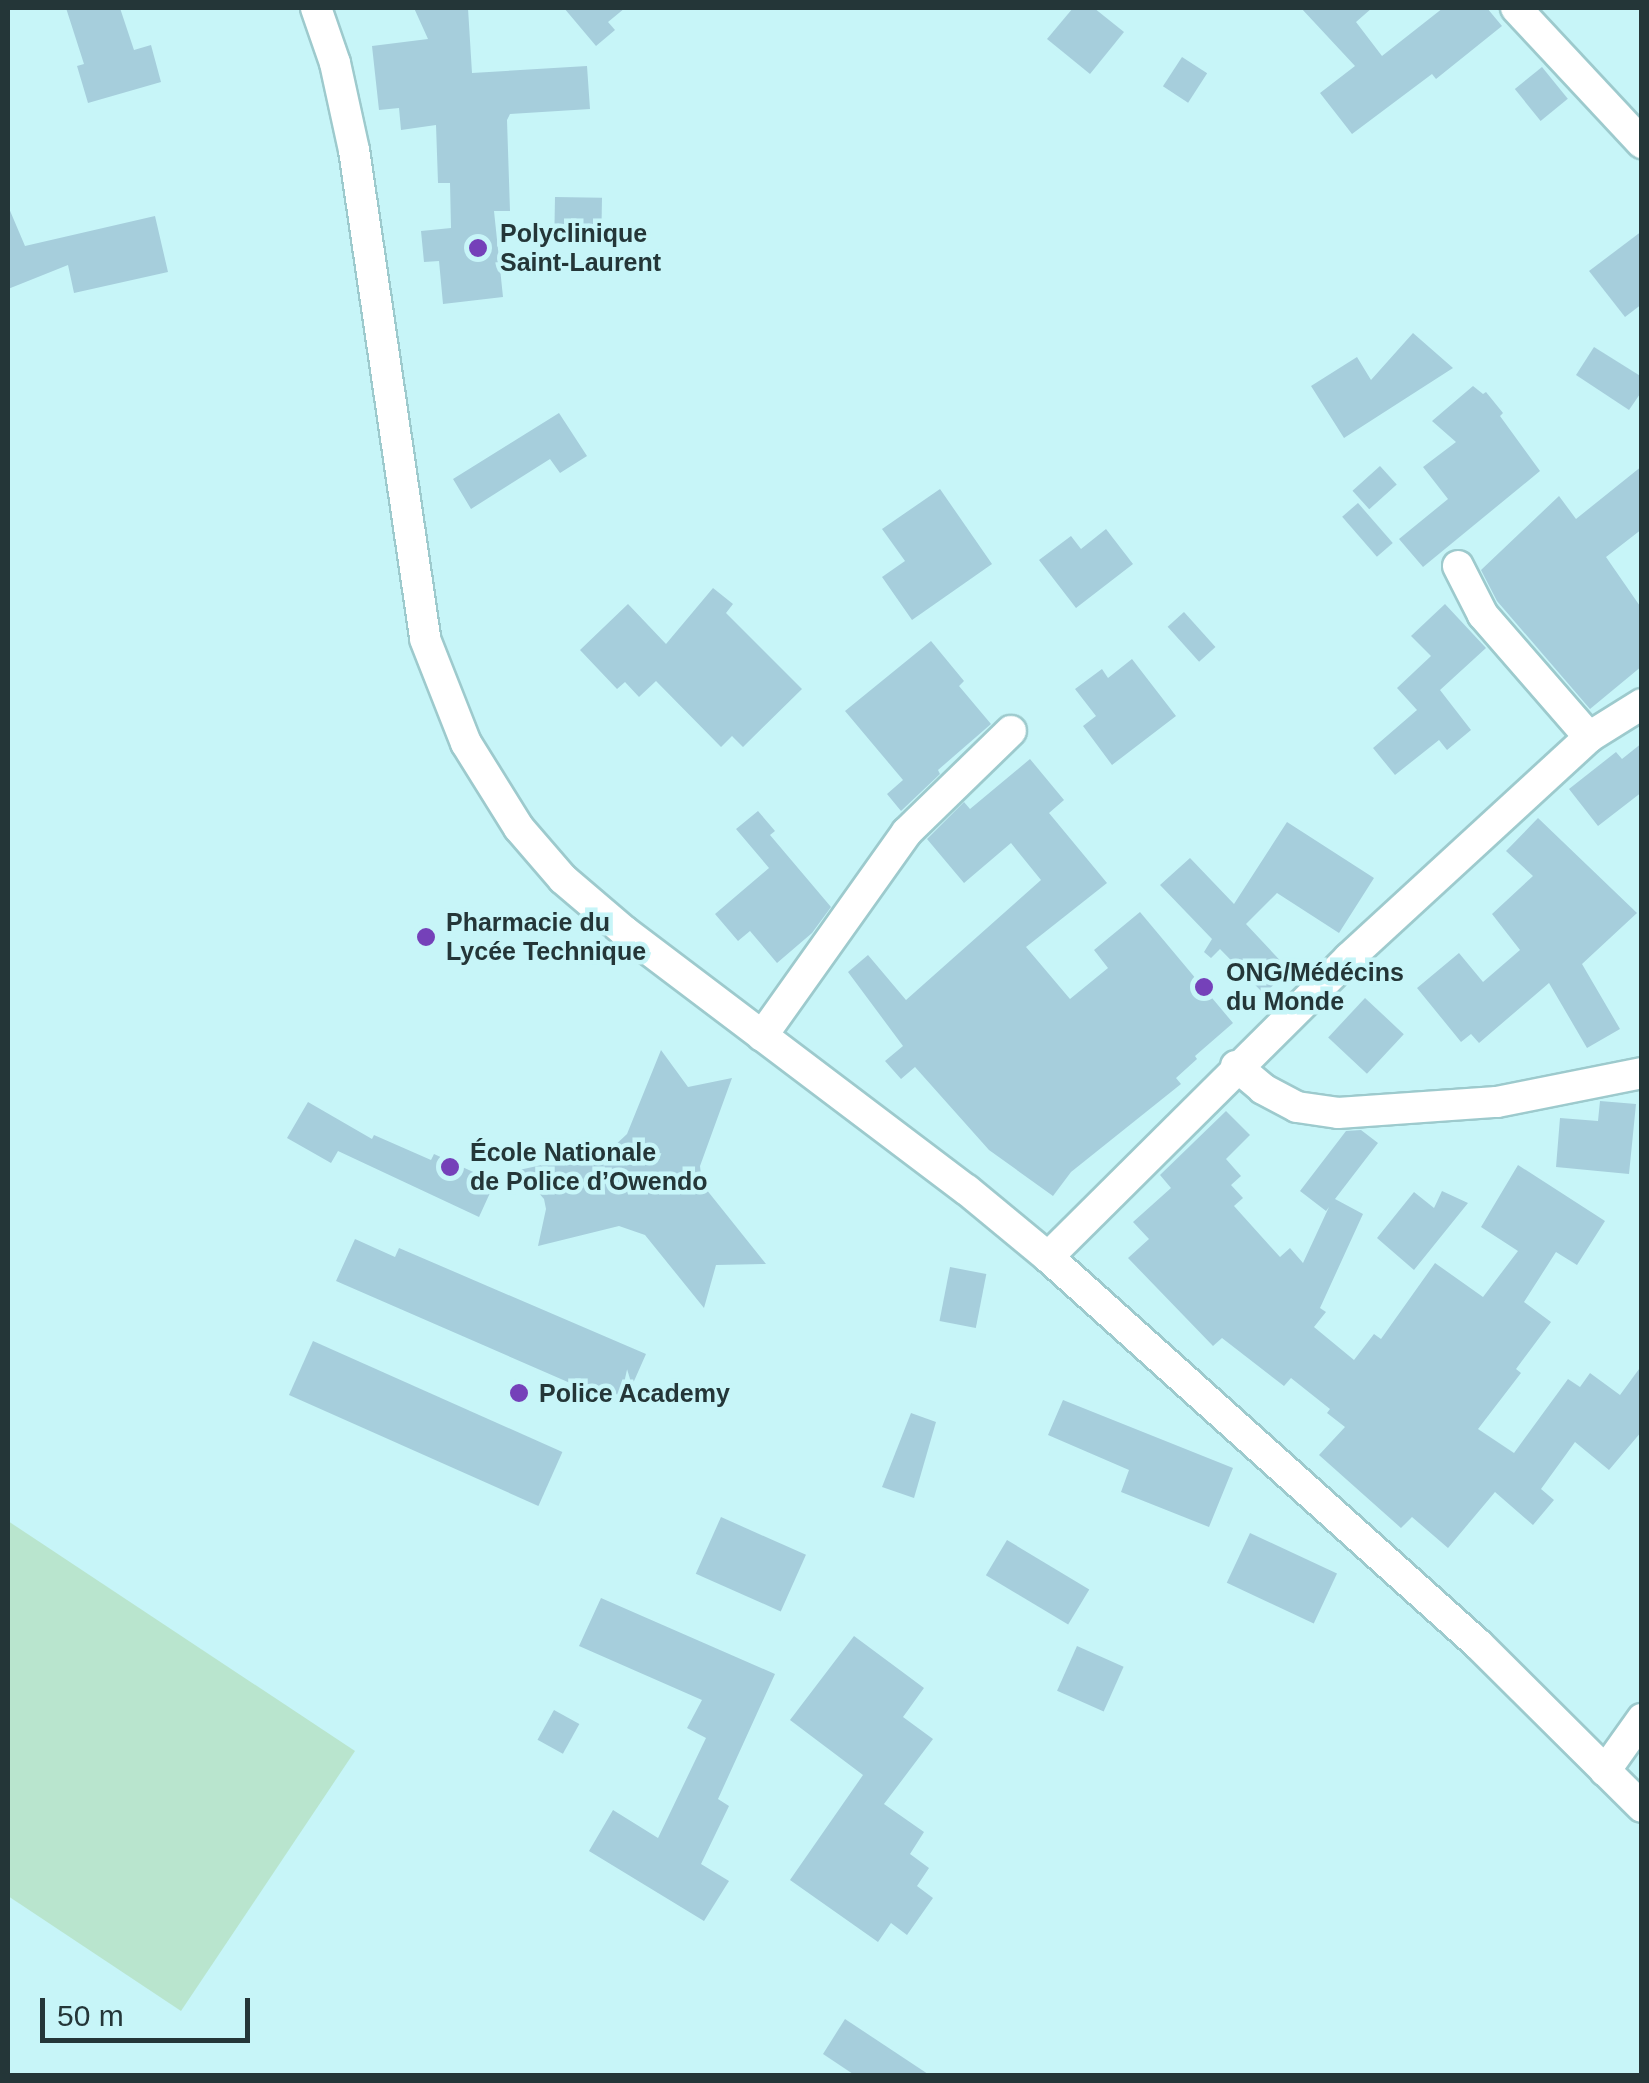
<!DOCTYPE html>
<html>
<head>
<meta charset="utf-8">
<style>
	body { margin:0 }
	#map { position:relative; width:1649px; height:2083px; overflow:hidden; background:#c7f5f8; font-family:Arial,sans-serif }
	div>[style] { position:absolute }
	.green>* { inset:0; background:#b9e5ce }
	.building>* { inset:0; background:#a6cedc; transform-origin:0 0 }
	.roads { filter:drop-shadow(2px 0 #9dcacd) drop-shadow(-2px 0 #9dcacd) drop-shadow(0 2px #9dcacd) drop-shadow(0 -2px #9dcacd) }
	.minor>* { height:30px; margin:-15px; padding:0 15px; transform-origin:15px; border-radius:15px; background:#fff }
	.dots>* { width:28px; height:28px; translate:-50% -50%; box-sizing:border-box; border:5px solid #c7f5f8; border-radius:50% }
	span { translate:-50% -50%; white-space:nowrap; text-align:center; line-height:1.15; -webkit-text-stroke:9px #c7f5f8; paint-order:stroke }
	.poi-label { font-size:25px; color:#243638; font-weight:700 }
	.left { translate:0 -50%; text-align:left }
	.frame { position:absolute; inset:0; border:10px solid #243638; pointer-events:none }
	.scale { position:absolute; left:40px; top:1998px; width:210px; height:45px; box-sizing:border-box; border:5px solid #243638; border-top:0; padding-left:12px; font-size:30px; line-height:35px; white-space:nowrap; color:#243638; -webkit-text-stroke:8px #c7f5f8; paint-order:stroke }
</style>
</head>
<body>
<div id="map">
	<div class="green">
		<div style="clip-path:polygon(8px 1521px,355px 1751px,181px 2011px,8px 1896px)"></div>
	</div>
	<div class="building">
		<div style="clip-path:polygon(66px 8px,120px 8px,134px 50px,151px 45px,161px 82px,88px 103px,77px 66px,84px 64px)"></div>
		<div style="clip-path:polygon(414px 8px,468px 8px,472px 73px,587px 66px,590px 109px,510px 114px,507px 120px,510px 211px,494px 211px,503px 297px,443px 304px,439px 261px,424px 262px,421px 231px,451px 228px,450px 183px,438px 183px,436px 125px,401px 130px,399px 108px,379px 110px,372px 46px,428px 39px)"></div>
		<div style="clip-path:polygon(564px 8px,625px 8px,608px 22px,615px 30px,596px 46px)"></div>
		<div style="clip-path:polygon(1073px 8px,1094px 8px,1124px 32px,1090px 74px,1047px 39px)"></div>
		<div style="clip-path:polygon(1301px 8px,1372px 8px,1356px 22px,1382px 56px,1443px 8px,1487px 8px,1502px 26px,1436px 79px,1432px 74px,1352px 134px,1320px 93px,1355px 66px)"></div>
		<div style="left:1182px;top:57px;width:30px;height:35px;rotate:33deg"></div>
		<div style="left:1542px;top:67px;width:41px;height:35px;rotate:51deg"></div>
		<div style="left:555px;top:197px;width:47px;height:27px;rotate:1deg"></div>
		<div style="clip-path:polygon(8px 206px,25px 246px,155px 216px,168px 272px,74px 293px,68px 265px,8px 289px)"></div>
		<div style="clip-path:polygon(1642px 231px,1642px 304px,1625px 317px,1589px 271px)"></div>
		<div style="clip-path:polygon(1413px 333px,1453px 368px,1344px 438px,1311px 386px,1357px 357px,1371px 380px)"></div>
		<div style="clip-path:polygon(1594px 347px,1642px 377px,1642px 391px,1629px 410px,1576px 375px)"></div>
		<div style="clip-path:polygon(1473px 386px,1483px 394px,1486px 392px,1503px 413px,1500px 416px,1540px 471px,1423px 567px,1399px 539px,1448px 499px,1423px 467px,1456px 442px,1432px 421px)"></div>
		<div style="clip-path:polygon(559px 413px,587px 456px,560px 473px,550px 459px,471px 509px,453px 479px)"></div>
		<div style="left:1380px;top:466px;width:25px;height:37px;rotate:48deg"></div>
		<div style="clip-path:polygon(1642px 466px,1642px 529px,1606px 557px,1642px 609px,1642px 666px,1590px 709px,1497px 601px,1481px 570px,1559px 496px,1576px 519px)"></div>
		<div style="clip-path:polygon(940px 489px,992px 564px,912px 620px,882px 577px,905px 561px,882px 529px)"></div>
		<div style="left:1358px;top:503px;width:53px;height:21px;rotate:49deg"></div>
		<div style="clip-path:polygon(1106px 529px,1133px 564px,1076px 608px,1039px 560px,1071px 536px,1081px 549px)"></div>
		<div style="clip-path:polygon(713px 588px,733px 604px,726px 613px,802px 689px,743px 747px,732px 736px,721px 747px,656px 681px,639px 697px,625px 682px,617px 689px,580px 650px,628px 604px,666px 644px)"></div>
		<div style="clip-path:polygon(1445px 604px,1486px 648px,1440px 690px,1471px 730px,1447px 750px,1439px 740px,1395px 775px,1373px 748px,1417px 710px,1397px 688px,1431px 656px,1411px 636px)"></div>
		<div style="left:1184px;top:612px;width:47px;height:22px;rotate:48deg"></div>
		<div style="clip-path:polygon(931px 641px,964px 681px,959px 686px,991px 724px,938px 770px,940px 774px,901px 811px,887px 794px,903px 780px,845px 711px)"></div>
		<div style="clip-path:polygon(1132px 659px,1176px 716px,1112px 765px,1083px 726px,1096px 716px,1075px 689px,1102px 669px,1108px 678px)"></div>
		<div style="clip-path:polygon(1642px 743px,1642px 792px,1598px 826px,1569px 789px,1616px 752px,1622px 759px)"></div>
		<div style="clip-path:polygon(1030px 759px,1064px 800px,1049px 813px,1107px 883px,1026px 947px,1070px 999px,1108px 968px,1094px 950px,1140px 912px,1233px 1023px,1195px 1056px,1197px 1059px,1176px 1078px,1181px 1084px,1071px 1172px,1053px 1196px,989px 1150px,915px 1067px,901px 1079px,885px 1061px,903px 1046px,848px 972px,868px 955px,906px 1000px,1041px 880px,1011px 843px,964px 883px,927px 839px,964px 802px,970px 809px)"></div>
		<div style="clip-path:polygon(758px 811px,775px 831px,770px 835px,831px 907px,812px 933px,777px 963px,750px 931px,738px 941px,715px 914px,769px 868px,736px 829px)"></div>
		<div style="clip-path:polygon(1538px 818px,1637px 913px,1582px 964px,1620px 1029px,1587px 1048px,1549px 983px,1479px 1043px,1471px 1034px,1461px 1042px,1417px 988px,1459px 953px,1483px 982px,1520px 950px,1492px 914px,1533px 876px,1506px 851px)"></div>
		<div style="clip-path:polygon(1287px 822px,1374px 878px,1339px 933px,1277px 893px,1246px 924px,1289px 970px,1264px 994px,1220px 949px,1211px 958px,1204px 952px,1212px 939px,1160px 885px,1190px 858px,1234px 904px)"></div>
		<div style="left:1365px;top:998px;width:53px;height:54px;rotate:43deg"></div>
		<div style="clip-path:polygon(661px 1050px,688px 1087px,732px 1078px,700px 1166px,702px 1184px,766px 1264px,716px 1265px,704px 1308px,645px 1235px,619px 1226px,538px 1246px,546px 1209px,544px 1199px,519px 1170px,610px 1150px,627px 1134px)"></div>
		<div style="clip-path:polygon(1600px 1101px,1636px 1104px,1629px 1174px,1556px 1167px,1560px 1118px,1598px 1121px)"></div>
		<div style="clip-path:polygon(308px 1102px,372px 1139px,374px 1135px,431px 1160px,434px 1154px,495px 1182px,479px 1217px,338px 1151px,331px 1163px,287px 1138px)"></div>
		<div style="clip-path:polygon(1226px 1111px,1250px 1135px,1226px 1159px,1241px 1176px,1231px 1185px,1243px 1198px,1234px 1206px,1280px 1257px,1290px 1248px,1303px 1263px,1329px 1207px,1326px 1211px,1300px 1191px,1346px 1131px,1361px 1130px,1378px 1143px,1335px 1199px,1363px 1214px,1320px 1308px,1326px 1312px,1314px 1327px,1354px 1360px,1374px 1334px,1381px 1339px,1435px 1263px,1483px 1297px,1518px 1251px,1481px 1227px,1518px 1165px,1605px 1221px,1577px 1265px,1556px 1252px,1524px 1302px,1551px 1322px,1516px 1369px,1521px 1373px,1478px 1429px,1514px 1453px,1568px 1379px,1580px 1387px,1590px 1373px,1620px 1395px,1642px 1365px,1642px 1431px,1609px 1470px,1575px 1442px,1541px 1489px,1554px 1500px,1533px 1525px,1495px 1492px,1448px 1548px,1412px 1517px,1401px 1528px,1319px 1455px,1345px 1427px,1327px 1413px,1330px 1409px,1291px 1378px,1284px 1386px,1222px 1338px,1213px 1346px,1128px 1258px,1149px 1239px,1133px 1222px,1171px 1188px,1160px 1175px)"></div>
		<div style="clip-path:polygon(1442px 1191px,1468px 1203px,1414px 1270px,1377px 1238px,1414px 1192px,1434px 1208px)"></div>
		<div style="clip-path:polygon(355px 1239px,395px 1257px,399px 1248px,646px 1354px,623px 1406px,336px 1281px)"></div>
		<div style="left:950px;top:1267px;width:37px;height:55px;rotate:11deg"></div>
		<div style="left:313px;top:1341px;width:273px;height:59px;rotate:24deg"></div>
		<div style="clip-path:polygon(1063px 1400px,1233px 1468px,1209px 1527px,1121px 1492px,1129px 1470px,1048px 1435px)"></div>
		<div style="clip-path:polygon(911px 1413px,936px 1422px,914px 1498px,882px 1487px)"></div>
		<div style="left:721px;top:1517px;width:93px;height:62px;rotate:24deg"></div>
		<div style="left:1250px;top:1533px;width:96px;height:55px;rotate:25deg"></div>
		<div style="left:1007px;top:1540px;width:96px;height:41px;rotate:31deg"></div>
		<div style="clip-path:polygon(601px 1598px,775px 1674px,718px 1799px,729px 1806px,701px 1864px,729px 1881px,704px 1921px,589px 1851px,613px 1810px,658px 1838px,706px 1738px,687px 1728px,702px 1700px,579px 1646px)"></div>
		<div style="clip-path:polygon(854px 1636px,924px 1688px,903px 1717px,933px 1739px,884px 1804px,924px 1832px,910px 1854px,929px 1868px,917px 1886px,933px 1898px,907px 1935px,891px 1923px,878px 1942px,790px 1880px,863px 1775px,790px 1720px)"></div>
		<div style="left:1077px;top:1646px;width:51px;height:49px;rotate:24deg"></div>
		<div style="left:554px;top:1710px;width:29px;height:34px;rotate:29deg"></div>
		<div style="clip-path:polygon(845px 2019px,931px 2076px,856px 2076px,823px 2054px)"></div>
	</div>
	<div class="roads">
		<div class="minor">
			<div style="left:316px;top:8px;width:58px;rotate:70.9deg"></div>
			<div style="left:335px;top:63px;width:89px;rotate:77.7deg"></div>
			<div style="left:354px;top:150px;width:494px;rotate:81.7deg"></div>
			<div style="left:425px;top:639px;width:112px;rotate:68.5deg"></div>
			<div style="left:466px;top:743px;width:100px;rotate:58.1deg"></div>
			<div style="left:519px;top:828px;width:67px;rotate:49.2deg"></div>
			<div style="left:563px;top:879px;width:80px;rotate:40.4deg"></div>
			<div style="left:624px;top:931px;width:430px;rotate:37.1deg"></div>
			<div style="left:967px;top:1190px;width:105px;rotate:39.6deg"></div>
			<div style="left:1048px;top:1257px;width:579px;rotate:41.99deg"></div>
			<div style="left:1478px;top:1644px;width:231px;rotate:44.8deg"></div>
			<div style="left:1516px;top:8px;width:185px;rotate:47deg"></div>
			<div style="left:1458px;top:566px;width:55px;rotate:63deg"></div>
			<div style="left:1483px;top:615px;width:162px;rotate:49deg"></div>
			<div style="left:762px;top:1036px;width:250px;rotate:-54.6deg"></div>
			<div style="left:907px;top:832px;width:145px;rotate:-44.2deg"></div>
			<div style="left:1236px;top:1066px;width:35px;rotate:40deg"></div>
			<div style="left:1263px;top:1089px;width:38px;rotate:28deg"></div>
			<div style="left:1297px;top:1107px;width:41px;rotate:8.3deg"></div>
			<div style="left:1338px;top:1113px;width:159px;rotate:-4deg"></div>
			<div style="left:1497px;top:1102px;width:148px;rotate:-11.3deg"></div>
			<div style="left:1048px;top:1257px;width:424px;rotate:-44.8deg"></div>
			<div style="left:1349px;top:958px;width:326px;rotate:-42.6deg"></div>
			<div style="left:1589px;top:737px;width:62px;rotate:-31.9deg"></div>
			<div style="left:1605px;top:1771px;width:64px;rotate:-54.6deg"></div>
		</div>
	</div>
	<div class="dots">
		<div style="left:478px;top:248px;background:#7541b9"></div>
		<div style="left:426px;top:937px;background:#7541b9"></div>
		<div style="left:1204px;top:987px;background:#7541b9"></div>
		<div style="left:450px;top:1167px;background:#7541b9"></div>
		<div style="left:519px;top:1393px;background:#7541b9"></div>
	</div>
	<div class="poi-label">
		<span class="left" style="left:500px;top:248px">Polyclinique<br>Saint-Laurent</span>
		<span class="left" style="left:446px;top:937px">Pharmacie du<br>Lycée Technique</span>
		<span class="left" style="left:1226px;top:987px">ONG/Médécins<br>du Monde</span>
		<span class="left" style="left:470px;top:1167px">École Nationale<br>de Police d’Owendo</span>
		<span class="left" style="left:539px;top:1393px">Police Academy</span>
	</div>
	<div class="frame"></div>
	<div class="scale">50 m</div>
</div>
</body>
</html>
